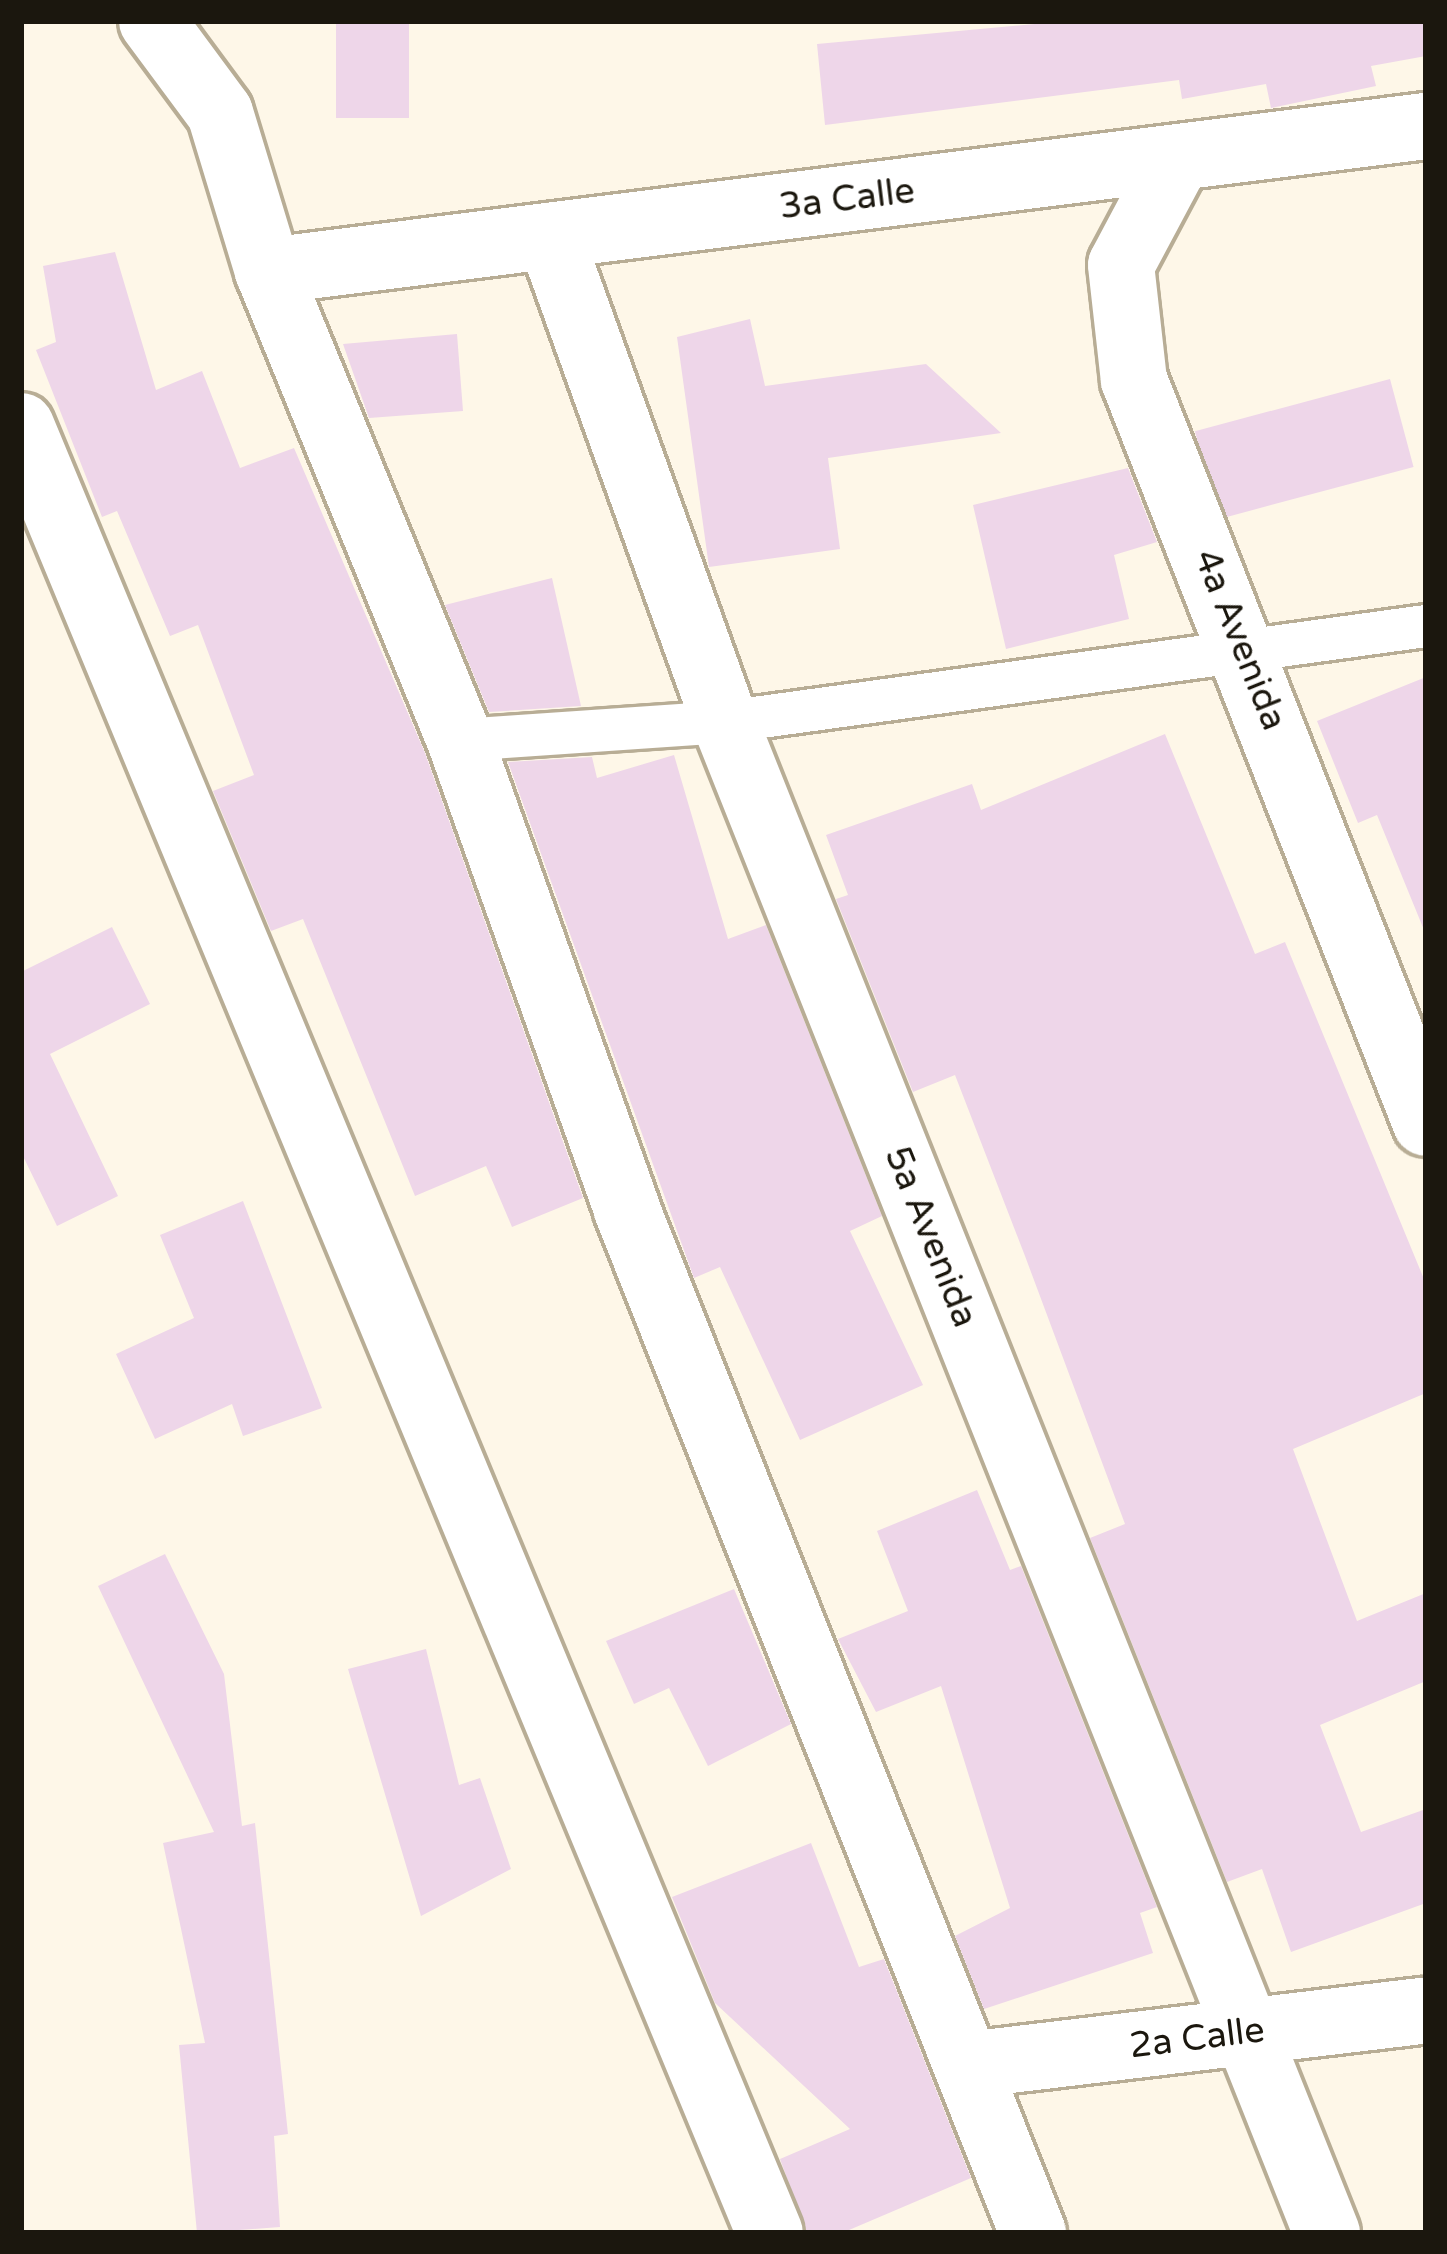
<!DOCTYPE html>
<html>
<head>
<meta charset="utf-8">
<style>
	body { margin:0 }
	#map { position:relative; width:1447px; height:2254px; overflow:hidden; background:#fef7e8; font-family:"Varela Round",sans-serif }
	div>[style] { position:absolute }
	.building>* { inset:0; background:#eed6e9; transform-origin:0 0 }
	.roads { filter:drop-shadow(3px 0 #b8ad95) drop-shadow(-3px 0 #b8ad95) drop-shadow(0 3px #b8ad95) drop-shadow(0 -3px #b8ad95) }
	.lane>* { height:42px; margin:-21px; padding:0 21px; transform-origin:21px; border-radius:21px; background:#fff }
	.street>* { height:66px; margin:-33px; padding:0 33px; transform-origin:33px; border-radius:33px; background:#fff }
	span { translate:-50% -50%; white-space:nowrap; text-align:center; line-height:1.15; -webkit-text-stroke:12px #fff; paint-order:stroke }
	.street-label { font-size:36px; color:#1b170e }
	.frame { position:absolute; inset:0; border:24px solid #1b170e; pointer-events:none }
</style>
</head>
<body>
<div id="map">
	<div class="building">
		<div style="left:336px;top:21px;width:73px;height:97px"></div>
		<div style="clip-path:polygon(1067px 21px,1426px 23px,1426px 56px,1371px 66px,1376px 86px,1271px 108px,1266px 84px,1182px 99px,1179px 80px,825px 125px,817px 44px)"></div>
		<div style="clip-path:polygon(115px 252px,156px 390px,202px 371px,240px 468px,294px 448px,425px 753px,583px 1198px,512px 1227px,486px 1166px,415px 1196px,303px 919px,271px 931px,213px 791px,254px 775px,198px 625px,170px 636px,117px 511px,102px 517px,36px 350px,56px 342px,43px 266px)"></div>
		<div style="clip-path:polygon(750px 319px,765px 386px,926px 364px,1001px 433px,828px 458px,840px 549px,709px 567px,677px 337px)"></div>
		<div style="clip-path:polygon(457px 334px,463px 411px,369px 418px,343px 344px)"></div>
		<div style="left:1390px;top:379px;width:91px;height:202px;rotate:75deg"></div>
		<div style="clip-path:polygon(1128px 468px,1157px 542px,1114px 555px,1129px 619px,1006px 649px,973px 505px)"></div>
		<div style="clip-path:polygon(552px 578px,581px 706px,489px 712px,445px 605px)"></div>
		<div style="clip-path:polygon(1426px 677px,1426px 929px,1424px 930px,1377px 815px,1358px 823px,1317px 721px)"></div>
		<div style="clip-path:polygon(1165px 734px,1255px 954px,1285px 942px,1426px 1284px,1426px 1393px,1293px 1449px,1357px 1621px,1426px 1593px,1426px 1681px,1320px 1725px,1361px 1832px,1426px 1809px,1426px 1903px,1291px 1952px,1262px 1869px,1227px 1882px,1090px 1538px,1125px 1524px,1025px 1256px,955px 1075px,913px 1092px,836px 899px,848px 895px,826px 835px,972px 784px,981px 810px)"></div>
		<div style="clip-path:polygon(674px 755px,728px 939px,766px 925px,882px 1216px,850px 1231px,923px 1385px,800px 1440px,720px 1267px,694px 1278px,508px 762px,592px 757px,597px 778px)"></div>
		<div style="clip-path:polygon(112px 927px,150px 1004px,50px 1054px,118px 1196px,57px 1226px,21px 1152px,21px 972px)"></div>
		<div style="clip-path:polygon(243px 1201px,322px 1408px,243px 1436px,232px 1404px,155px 1439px,116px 1354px,194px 1318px,160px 1235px)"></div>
		<div style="clip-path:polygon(977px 1490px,1010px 1570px,1021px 1566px,1157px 1907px,1140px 1913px,1153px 1953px,984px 2009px,955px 1936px,1010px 1908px,941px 1686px,876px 1712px,838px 1639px,908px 1611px,877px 1531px)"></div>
		<div style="clip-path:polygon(165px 1554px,224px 1674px,242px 1826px,255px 1823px,288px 2134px,274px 2136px,280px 2227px,197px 2233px,179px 2045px,205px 2043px,163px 1843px,214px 1832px,98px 1586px)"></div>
		<div style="clip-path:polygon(734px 1589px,791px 1724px,708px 1766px,669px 1688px,634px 1704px,606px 1641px)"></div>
		<div style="clip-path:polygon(426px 1649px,459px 1785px,480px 1778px,511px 1869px,421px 1916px,348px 1669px)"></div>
		<div style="clip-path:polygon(811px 1843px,859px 1967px,884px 1959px,971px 2178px,842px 2233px,807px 2233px,780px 2159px,850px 2129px,715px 2003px,672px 1897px)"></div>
	</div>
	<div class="roads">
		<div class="lane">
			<div style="left:460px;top:740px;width:266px;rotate:-3.9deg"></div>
			<div style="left:725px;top:722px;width:708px;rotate:-7.8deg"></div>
		</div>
		<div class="street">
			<div style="left:152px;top:21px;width:114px;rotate:53.5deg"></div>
			<div style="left:220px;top:113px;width:165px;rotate:73.1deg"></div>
			<div style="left:268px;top:271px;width:507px;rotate:67.74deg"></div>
			<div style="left:460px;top:740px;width:499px;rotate:70.4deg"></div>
			<div style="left:627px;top:1210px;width:1101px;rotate:68.35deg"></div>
			<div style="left:1178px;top:158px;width:121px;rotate:118deg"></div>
			<div style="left:1121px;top:265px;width:116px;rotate:83.6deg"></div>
			<div style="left:1134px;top:380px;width:798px;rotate:68.55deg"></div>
			<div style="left:550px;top:236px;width:517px;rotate:70.2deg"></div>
			<div style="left:725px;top:722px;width:1627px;rotate:68.28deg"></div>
			<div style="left:268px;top:271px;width:1167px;rotate:-7.14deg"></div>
			<div style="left:21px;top:426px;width:1956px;rotate:67.49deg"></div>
			<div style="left:968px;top:2065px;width:461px;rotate:-6.8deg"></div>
		</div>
	</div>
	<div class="street-label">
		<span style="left:847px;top:199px;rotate:-7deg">3a Calle</span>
		<span style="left:1240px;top:640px;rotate:68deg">4a Avenida</span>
		<span style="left:931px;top:1237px;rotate:68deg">5a Avenida</span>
		<span style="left:1197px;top:2038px;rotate:-7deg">2a Calle</span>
	</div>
	<div class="frame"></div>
</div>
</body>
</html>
